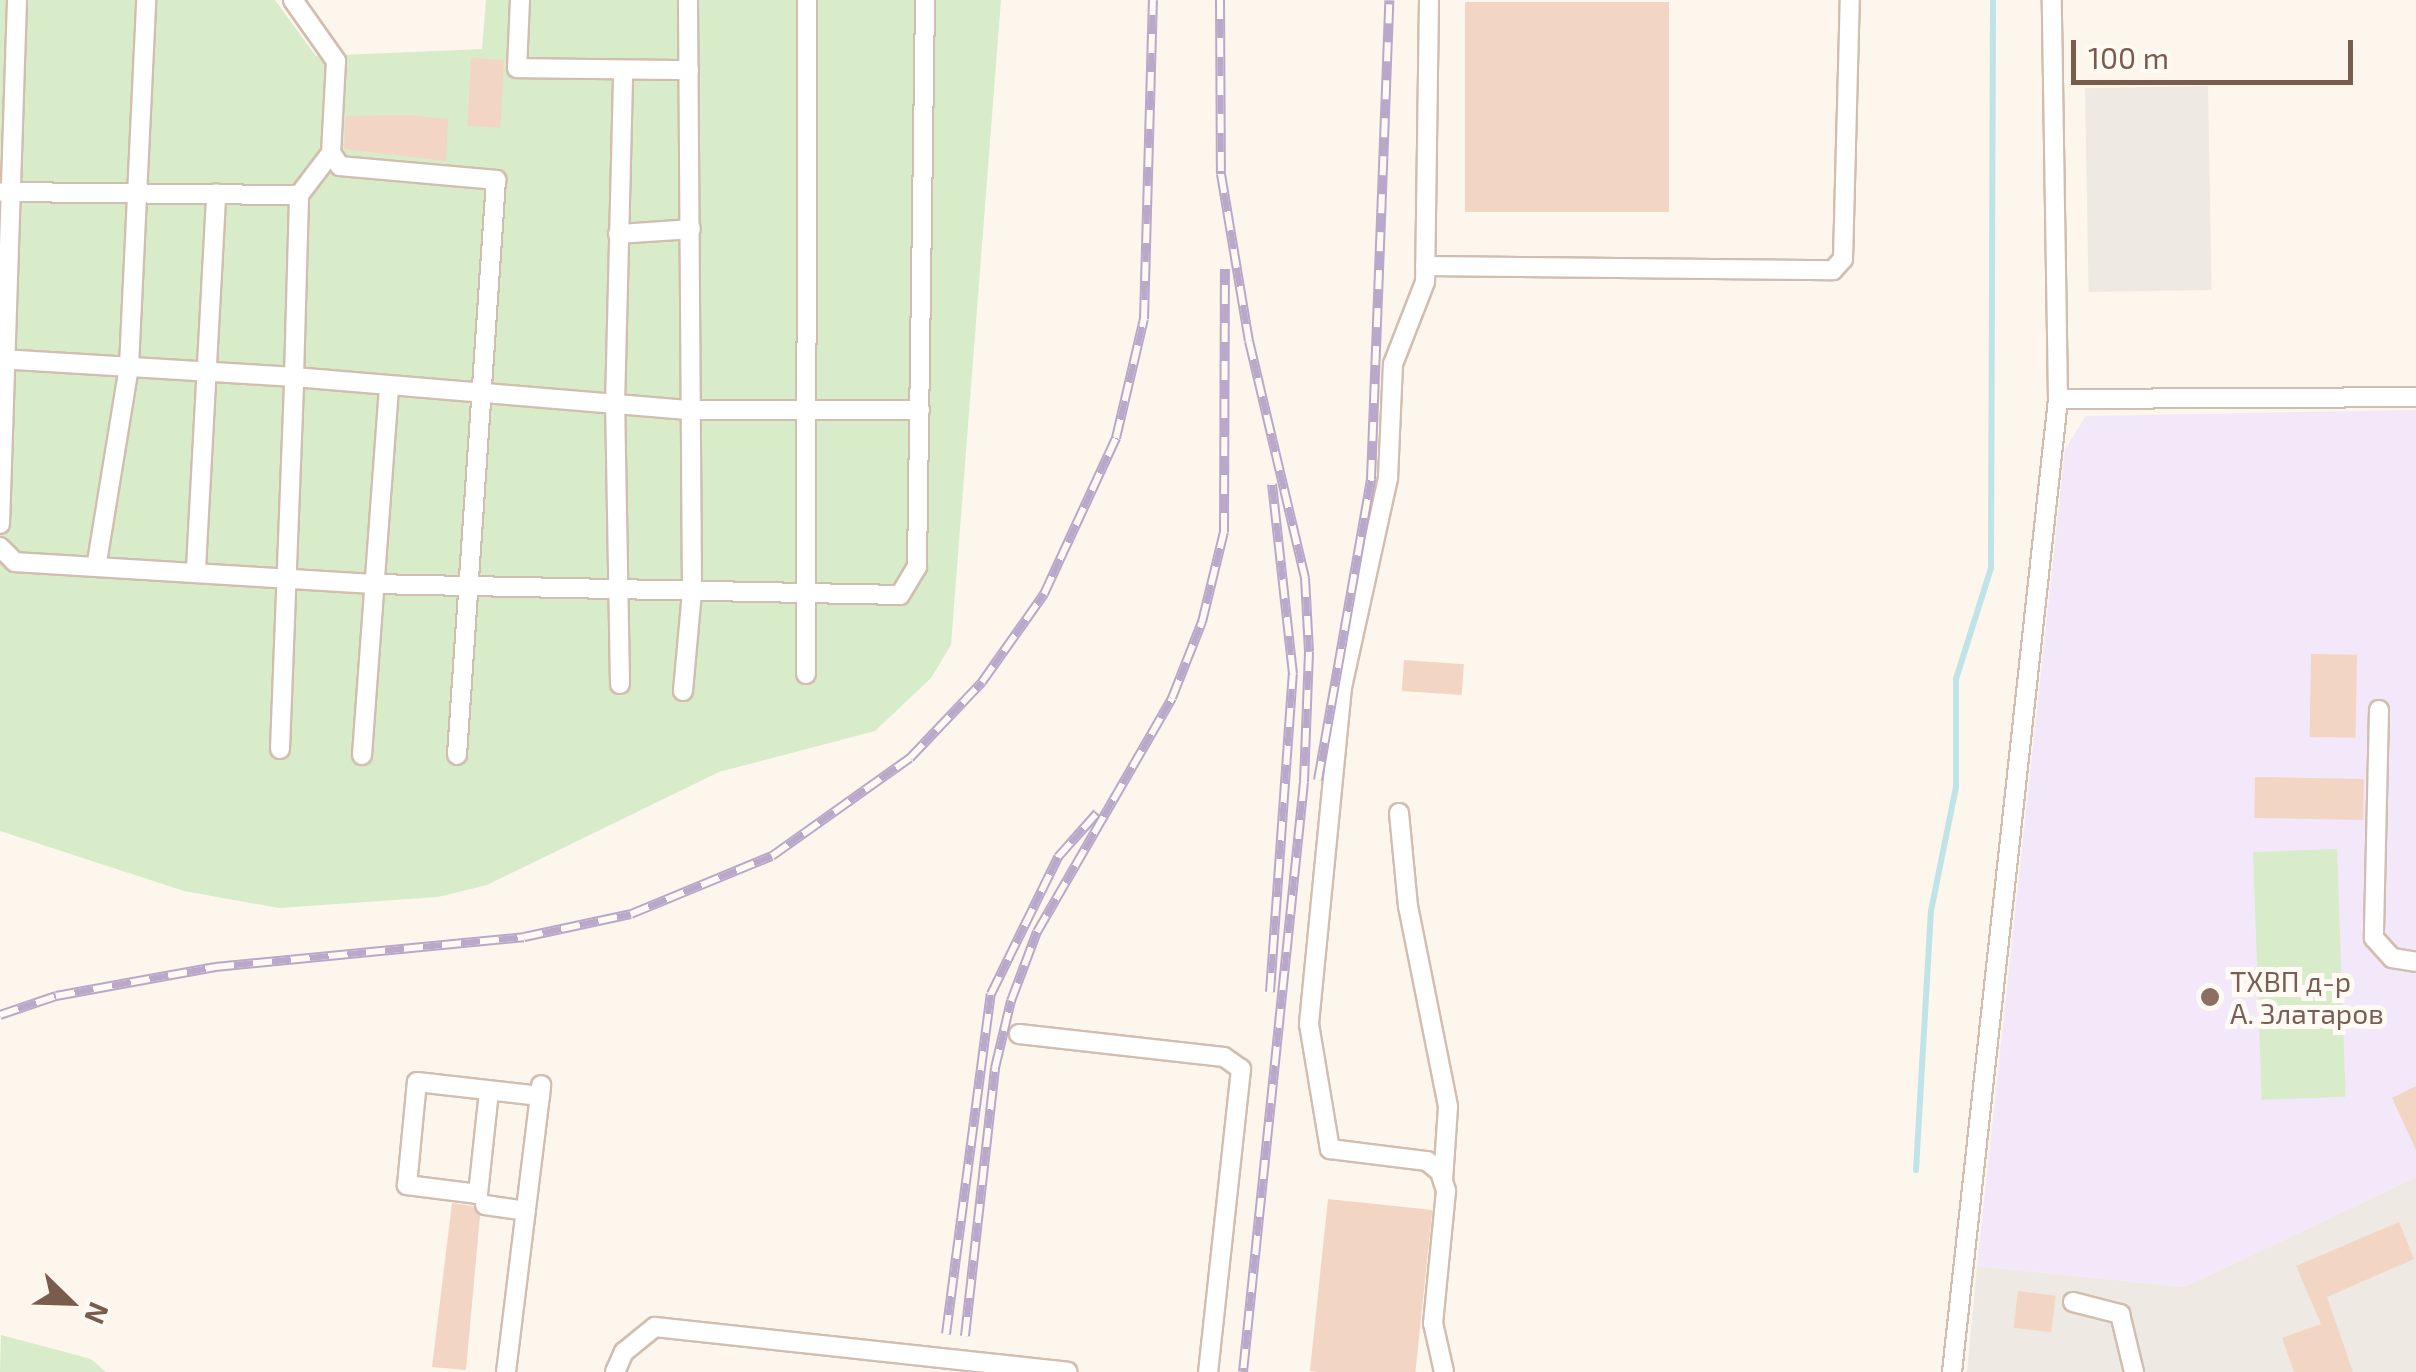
<!DOCTYPE html>
<html>
<head>
<meta charset="utf-8">
<style>
	body { margin:0 }
	#map { position:relative; width:2416px; height:1372px; overflow:hidden; background:#fdf6ec; font-family:"Exo 2",sans-serif }
	div>[style] { position:absolute }
	.industrial>* { inset:0; background:#efe9e4; transform-origin:0 0 }
	.education>* { inset:0; background:#f3e8fa }
	.green>* { inset:0; background:#d8ecc9; transform-origin:0 0 }
	.stream>* { height:6px; margin:-3px; padding:0 3px; transform-origin:3px; border-radius:3px; background:#bfe3e8 }
	.building>* { inset:0; background:#f3d5c3; transform-origin:0 0 }
	.roads { filter:drop-shadow(2px 0 #d1beb0) drop-shadow(-2px 0 #d1beb0) drop-shadow(0 2px #d1beb0) drop-shadow(0 -2px #d1beb0) }
	.minor>* { height:18px; margin:-9px; padding:0 9px; transform-origin:9px; border-radius:9px; background:#fff }
	.rail>* { height:10px; margin-top:-5px; transform-origin:0; background:repeating-linear-gradient(90deg,#fffaf3 0 19px,#b9a8c9 0 38px); box-sizing:border-box; border-block:2px solid #b9a8c9 }
	.dots>* { width:28px; height:28px; translate:-50% -50%; box-sizing:border-box; border:5px solid #fffaf3; border-radius:50% }
	span { translate:-50% -50%; white-space:nowrap; text-align:center; line-height:1.15; -webkit-text-stroke:10px #fffaf3; paint-order:stroke }
	.education-label { font-size:28px; color:#785e54 }
	.left { translate:0 -50%; text-align:left }
	.north { position:absolute; left:20px; top:1252px; width:100px; height:100px; -webkit-text-stroke:8px #fffaf3; paint-order:stroke; rotate:113deg; font-size:28px; font-weight:700; line-height:40px; text-align:center; color:#7a5c4d }
	.north::after { content:''; display:block; margin:auto; width:35px; height:45px; background:#7a5c4d; clip-path:polygon(50% 0,100% 100%,50% 72%,0 100%) }
	.scale { position:absolute; left:2071px; top:40px; width:282px; height:45px; box-sizing:border-box; border:5px solid #7a5c4d; border-top:0; padding-left:12px; font-size:30px; line-height:35px; white-space:nowrap; color:#7a5c4d; -webkit-text-stroke:8px #fffaf3; paint-order:stroke }
</style>
</head>
<body>
<div id="map">
	<div class="industrial">
		<div style="left:2208px;top:86px;width:204px;height:123px;rotate:89deg"></div>
		<div style="clip-path:polygon(2416px 1177px,2416px 1372px,1967px 1372px,1977px 1266px,2184px 1287px)"></div>
	</div>
	<div class="education">
		<div style="clip-path:polygon(2416px 410px,2416px 1177px,2184px 1287px,1977px 1266px,2065px 449px,2086px 416px)"></div>
	</div>
	<div class="green">
		<div style="clip-path:polygon(0 0,275px 0,316px 56px,482px 49px,486px 0,1001px 0,951px 645px,931px 678px,875px 731px,719px 772px,487px 885px,438px 897px,279px 908px,184px 891px,0 831px)"></div>
		<div style="left:2337px;top:849px;width:248px;height:84px;rotate:88deg"></div>
		<div style="clip-path:polygon(1px 1335px,91px 1359px,106px 1372px,0 1372px)"></div>
	</div>
	<div class="stream">
		<div style="left:1916px;top:1170px;width:259px;rotate:-86.7deg"></div>
		<div style="left:1931px;top:911px;width:126px;rotate:-78.6deg"></div>
		<div style="left:1956px;top:787px;width:108px;rotate:-90deg"></div>
		<div style="left:1956px;top:679px;width:116px;rotate:-72.5deg"></div>
		<div style="left:1991px;top:568px;width:568px;rotate:-89.8deg"></div>
	</div>
	<div class="building">
		<div style="left:1465px;top:2px;width:204px;height:210px"></div>
		<div style="left:471px;top:58px;width:33px;height:68px;rotate:3deg"></div>
		<div style="clip-path:polygon(409px 115px,448px 119px,446px 161px,344px 149px,346px 116px)"></div>
		<div style="left:2311px;top:654px;width:46px;height:83px;rotate:1deg"></div>
		<div style="left:1404px;top:660px;width:60px;height:31px;rotate:4deg"></div>
		<div style="left:2255px;top:777px;width:109px;height:41px;rotate:1deg"></div>
		<div style="clip-path:polygon(2416px 1086px,2416px 1150px,2392px 1098px)"></div>
		<div style="left:1328px;top:1199px;width:105px;height:173px;rotate:6deg"></div>
		<div style="clip-path:polygon(452px 1203px,473px 1206px,480px 1216px,466px 1370px,432px 1367px)"></div>
		<div style="clip-path:polygon(2399px 1222px,2414px 1259px,2327px 1297px,2353px 1372px,2294px 1372px,2282px 1338px,2321px 1324px,2296px 1266px)"></div>
		<div style="left:2018px;top:1291px;width:38px;height:37px;rotate:7deg"></div>
	</div>
	<div class="roads">
		<div class="minor">
			<div style="left:293px;top:0;width:75px;rotate:54.8deg"></div>
			<div style="left:336px;top:61px;width:92px;rotate:93.1deg"></div>
			<div style="left:331px;top:153px;width:16px;rotate:55deg"></div>
			<div style="left:340px;top:166px;width:157px;rotate:5.1deg"></div>
			<div style="left:496px;top:180px;width:576px;rotate:93.88deg"></div>
			<div style="left:520px;top:0;width:68px;rotate:92.5deg"></div>
			<div style="left:517px;top:68px;width:172px;rotate:0.7deg"></div>
			<div style="left:1429px;top:0;width:282px;rotate:90.8deg"></div>
			<div style="left:1425px;top:282px;width:88px;rotate:111.3deg"></div>
			<div style="left:1393px;top:364px;width:114px;rotate:92.5deg"></div>
			<div style="left:1388px;top:478px;width:214px;rotate:102.4deg"></div>
			<div style="left:1342px;top:687px;width:339px;rotate:95.6deg"></div>
			<div style="left:1309px;top:1024px;width:127px;rotate:80.5deg"></div>
			<div style="left:1330px;top:1149px;width:98px;rotate:7.1deg"></div>
			<div style="left:1427px;top:1161px;width:17px;rotate:40deg"></div>
			<div style="left:1440px;top:1172px;width:20px;rotate:72deg"></div>
			<div style="left:1446px;top:1191px;width:133px;rotate:95.6deg"></div>
			<div style="left:1433px;top:1323px;width:50px;rotate:77.3deg"></div>
			<div style="left:3px;top:192px;width:296px;rotate:0.6deg"></div>
			<div style="left:299px;top:195px;width:53px;rotate:-52.7deg"></div>
			<div style="left:618px;top:234px;width:73px;rotate:-3.9deg"></div>
			<div style="left:1425px;top:266px;width:408px;rotate:0.6deg"></div>
			<div style="left:1833px;top:270px;width:15px;rotate:-48deg"></div>
			<div style="left:1843px;top:259px;width:259px;rotate:-88.5deg"></div>
			<div style="left:0;top:359px;width:295px;rotate:3.5deg"></div>
			<div style="left:294px;top:377px;width:182px;rotate:-88.4deg"></div>
			<div style="left:2058px;top:399px;width:358px;rotate:-0.3deg"></div>
			<div style="left:0;top:524px;width:524px;rotate:-88.14deg"></div>
			<div style="left:0;top:547px;width:21px;rotate:45deg"></div>
			<div style="left:15px;top:562px;width:358px;rotate:3.5deg"></div>
			<div style="left:372px;top:584px;width:528px;rotate:1.19deg"></div>
			<div style="left:900px;top:595px;width:33px;rotate:-59deg"></div>
			<div style="left:917px;top:567px;width:567px;rotate:-89.19deg"></div>
			<div style="left:97px;top:562px;width:199px;rotate:-80.7deg"></div>
			<div style="left:129px;top:366px;width:366px;rotate:-87.3deg"></div>
			<div style="left:196px;top:568px;width:375px;rotate:-86.9deg"></div>
			<div style="left:806px;top:674px;width:674px;rotate:-89.91deg"></div>
			<div style="left:620px;top:684px;width:278px;rotate:-91deg"></div>
			<div style="left:615px;top:406px;width:334px;rotate:-88.6deg"></div>
			<div style="left:683px;top:691px;width:99px;rotate:-84.8deg"></div>
			<div style="left:692px;top:592px;width:592px;rotate:-90.39deg"></div>
			<div style="left:2379px;top:710px;width:228px;rotate:91.3deg"></div>
			<div style="left:2374px;top:938px;width:27px;rotate:48deg"></div>
			<div style="left:2392px;top:958px;width:24px;rotate:9deg"></div>
			<div style="left:280px;top:749px;width:372px;rotate:-87.8deg"></div>
			<div style="left:294px;top:377px;width:395px;rotate:4.8deg"></div>
			<div style="left:688px;top:410px;width:232px"></div>
			<div style="left:362px;top:755px;width:369px;rotate:-85.8deg"></div>
			<div style="left:1399px;top:813px;width:93px;rotate:84.5deg"></div>
			<div style="left:1408px;top:906px;width:205px;rotate:78.7deg"></div>
			<div style="left:1448px;top:1107px;width:74px;rotate:93.9deg"></div>
			<div style="left:1019px;top:1034px;width:206px;rotate:6.4deg"></div>
			<div style="left:1224px;top:1057px;width:21px;rotate:35deg"></div>
			<div style="left:1241px;top:1069px;width:305px;rotate:96.2deg"></div>
			<div style="left:489px;top:1091px;width:104px;rotate:96.1deg"></div>
			<div style="left:478px;top:1194px;width:72px;rotate:-172.8deg"></div>
			<div style="left:407px;top:1185px;width:103px;rotate:-84.5deg"></div>
			<div style="left:417px;top:1082px;width:124px;rotate:6.5deg"></div>
			<div style="left:485px;top:1205px;width:41px;rotate:8.3deg"></div>
			<div style="left:2073px;top:1302px;width:49px;rotate:14.3deg"></div>
			<div style="left:2120px;top:1314px;width:60px;rotate:76.4deg"></div>
			<div style="left:506px;top:1372px;width:289px;rotate:-83deg"></div>
			<div style="left:615px;top:1372px;width:22px;rotate:-66deg"></div>
			<div style="left:624px;top:1352px;width:40px;rotate:-39deg"></div>
			<div style="left:655px;top:1327px;width:415px;rotate:6.2deg"></div>
			<div style="left:1952px;top:1372px;width:979px;rotate:-83.78deg"></div>
			<div style="left:2058px;top:399px;width:399px;rotate:-90.9deg"></div>
		</div>
	</div>
	<div class="rail">
		<div style="left:1220px;top:0;width:174px;rotate:89.7deg"></div>
		<div style="left:1221px;top:174px;width:169px;rotate:80.5deg"></div>
		<div style="left:1249px;top:341px;width:244px;rotate:76.7deg"></div>
		<div style="left:1305px;top:578px;width:74px;rotate:86.9deg"></div>
		<div style="left:1309px;top:652px;width:130px;rotate:92.2deg"></div>
		<div style="left:1304px;top:782px;width:593px;rotate:95.9deg"></div>
		<div style="left:1318px;top:780px;width:306px;rotate:-80deg"></div>
		<div style="left:1371px;top:479px;width:479px;rotate:-87.8deg"></div>
		<div style="left:1270px;top:992px;width:319px;rotate:-85.9deg"></div>
		<div style="left:1293px;top:674px;width:191px;rotate:-96.3deg"></div>
		<div style="left:0;top:1015px;width:59px;rotate:-18.7deg"></div>
		<div style="left:56px;top:996px;width:162px;rotate:-10.3deg"></div>
		<div style="left:215px;top:967px;width:310px;rotate:-5.5deg"></div>
		<div style="left:524px;top:937px;width:109px;rotate:-12.1deg"></div>
		<div style="left:631px;top:914px;width:152px;rotate:-22.4deg"></div>
		<div style="left:772px;top:856px;width:169px;rotate:-35.4deg"></div>
		<div style="left:910px;top:758px;width:105px;rotate:-46.5deg"></div>
		<div style="left:982px;top:682px;width:108px;rotate:-54.8deg"></div>
		<div style="left:1044px;top:594px;width:172px;rotate:-65.2deg"></div>
		<div style="left:1116px;top:438px;width:122px;rotate:-76.8deg"></div>
		<div style="left:1144px;top:319px;width:319px;rotate:-88.4deg"></div>
		<div style="left:946px;top:1334px;width:343px;rotate:-82.5deg"></div>
		<div style="left:991px;top:994px;width:153px;rotate:-63.9deg"></div>
		<div style="left:1058px;top:857px;width:59px;rotate:-48.4deg"></div>
		<div style="left:965px;top:1336px;width:270px;rotate:-83.6deg"></div>
		<div style="left:995px;top:1068px;width:69px;rotate:-76.6deg"></div>
		<div style="left:1011px;top:1001px;width:74px;rotate:-69.4deg"></div>
		<div style="left:1037px;top:932px;width:270px;rotate:-60deg"></div>
		<div style="left:1172px;top:698px;width:82px;rotate:-68.5deg"></div>
		<div style="left:1202px;top:622px;width:93px;rotate:-76.3deg"></div>
		<div style="left:1224px;top:532px;width:263px;rotate:-89.8deg"></div>
	</div>
	<div class="dots">
		<div style="left:2210px;top:997px;background:#8d6e63"></div>
	</div>
	<div class="education-label">
		<span class="left" style="left:2230px;top:997px">ТХВП д-р<br>А. Златаров</span>
	</div>
	<div class="north">N</div>
	<div class="scale">100 m</div>
</div>
</body>
</html>
